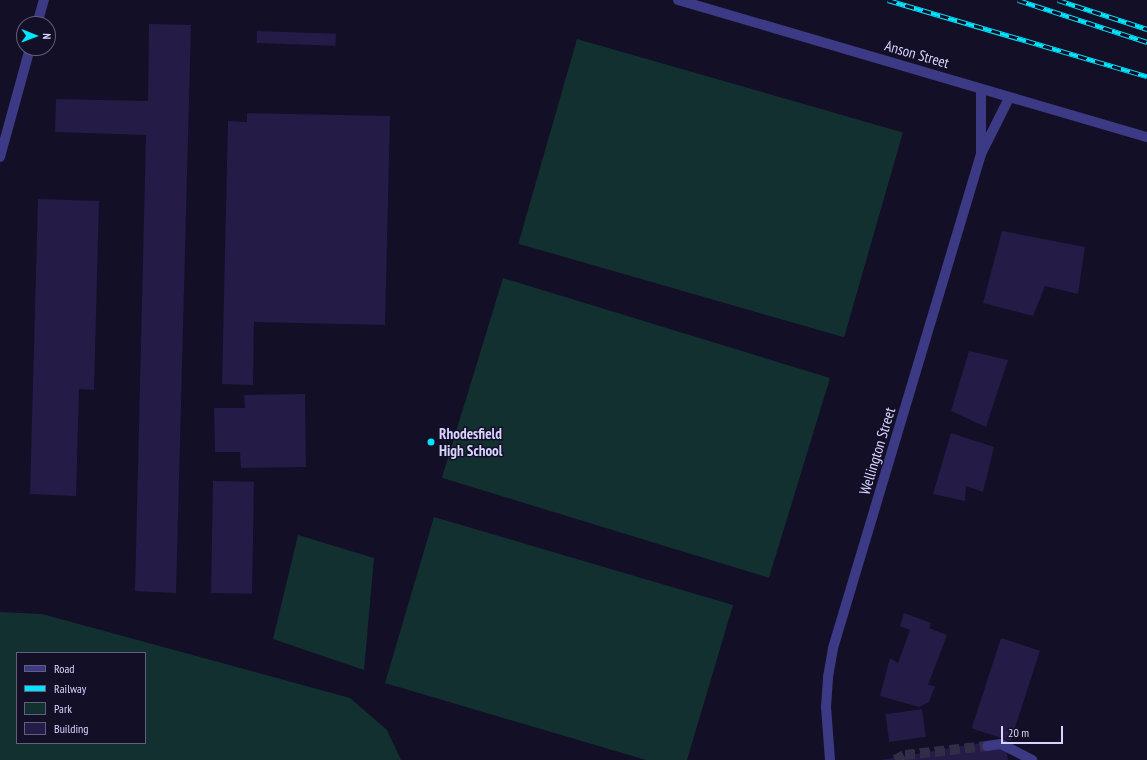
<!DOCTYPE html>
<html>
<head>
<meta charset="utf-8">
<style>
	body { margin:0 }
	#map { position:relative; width:1147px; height:760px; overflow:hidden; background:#130f26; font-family:"PT Sans Narrow",sans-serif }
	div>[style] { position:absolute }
	.green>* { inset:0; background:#12302f; transform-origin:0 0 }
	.building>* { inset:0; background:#241b47; transform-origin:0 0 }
	.minor-tunnel>* { height:10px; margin-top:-5px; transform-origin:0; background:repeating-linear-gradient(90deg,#312d47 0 10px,transparent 0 15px) }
	.minor>* { height:10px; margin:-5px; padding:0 5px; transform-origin:5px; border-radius:5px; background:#3d3a85 }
	.rail>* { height:4.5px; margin-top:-2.25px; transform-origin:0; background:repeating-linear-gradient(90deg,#130f26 0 9px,#00e5ff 0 18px); box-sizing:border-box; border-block:1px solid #00e5ff }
	.dots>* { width:11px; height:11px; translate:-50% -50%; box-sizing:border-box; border:2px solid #130f26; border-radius:50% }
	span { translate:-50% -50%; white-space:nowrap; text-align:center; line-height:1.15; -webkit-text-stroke:3px #130f26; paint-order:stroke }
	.street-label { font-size:15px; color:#d9d4ff }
	.poi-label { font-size:15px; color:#d9d4ff; font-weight:700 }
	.left { translate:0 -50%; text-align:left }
	.legend { position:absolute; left:16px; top:652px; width:130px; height:92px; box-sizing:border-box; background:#130f26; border:1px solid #625e7d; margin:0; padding:5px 7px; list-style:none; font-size:12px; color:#d9d4ff }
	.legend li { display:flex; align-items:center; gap:8px; height:20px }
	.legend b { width:20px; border:1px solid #625e7d }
	.north { position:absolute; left:16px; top:16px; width:40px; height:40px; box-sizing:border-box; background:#130f26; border:1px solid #625e7d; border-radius:50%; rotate:91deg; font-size:11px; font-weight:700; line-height:16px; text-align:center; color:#d9d4ff }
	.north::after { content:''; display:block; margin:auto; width:14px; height:18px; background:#00e5ff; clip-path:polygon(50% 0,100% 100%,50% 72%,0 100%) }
	.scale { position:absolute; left:1001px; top:726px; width:62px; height:18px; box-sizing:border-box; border:2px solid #d9d4ff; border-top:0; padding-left:5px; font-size:12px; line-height:14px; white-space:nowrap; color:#d9d4ff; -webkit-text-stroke:3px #130f26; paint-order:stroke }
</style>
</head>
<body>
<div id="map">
	<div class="green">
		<div style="left:577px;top:39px;width:339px;height:213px;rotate:16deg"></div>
		<div style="left:503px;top:278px;width:342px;height:209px;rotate:17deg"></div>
		<div style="clip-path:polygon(434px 517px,733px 605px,687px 760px,646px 760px,385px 683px)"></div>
		<div style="clip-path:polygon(298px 535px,374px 558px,364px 670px,273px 639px)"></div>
		<div style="clip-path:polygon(evenodd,0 612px,42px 614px,350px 698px,387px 730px,401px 760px,0 760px,0 612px,17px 653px,145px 653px,145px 743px,17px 743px,17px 653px)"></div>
	</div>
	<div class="building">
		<div style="clip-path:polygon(149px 24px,191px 25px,176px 593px,135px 591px,146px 135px,55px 132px,56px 99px,148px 101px)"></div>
		<div style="left:257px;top:31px;width:79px;height:12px;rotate:2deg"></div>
		<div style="clip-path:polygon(247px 113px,390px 116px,385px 325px,254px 322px,253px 385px,222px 384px,228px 121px,247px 122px)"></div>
		<div style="clip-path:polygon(38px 199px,99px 201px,94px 390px,79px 389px,76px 496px,30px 494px)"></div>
		<div style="clip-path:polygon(1002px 231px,1085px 247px,1078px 294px,1045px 286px,1033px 316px,983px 303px)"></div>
		<div style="clip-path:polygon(969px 351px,1008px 360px,986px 427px,951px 411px)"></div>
		<div style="clip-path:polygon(305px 394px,306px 467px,241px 468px,240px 452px,215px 452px,214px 408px,245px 408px,244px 395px)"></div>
		<div style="clip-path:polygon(951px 433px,994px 447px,983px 492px,966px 486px,965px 501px,933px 494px)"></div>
		<div style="left:213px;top:481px;width:41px;height:112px;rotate:1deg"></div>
		<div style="clip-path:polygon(904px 613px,931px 623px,929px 628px,947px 635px,928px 685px,935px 686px,929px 702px,919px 707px,880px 696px,890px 658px,898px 663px,910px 630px,900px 626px)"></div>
		<div style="left:1001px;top:638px;width:41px;height:95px;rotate:18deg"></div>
		<div style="left:922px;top:709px;width:28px;height:37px;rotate:82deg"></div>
		<div style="clip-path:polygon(986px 742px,1006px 748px,1008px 760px,881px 760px)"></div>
	</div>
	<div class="minor-tunnel">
		<div style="left:895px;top:760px;width:11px;rotate:-27deg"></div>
		<div style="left:905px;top:755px;width:82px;rotate:-6.3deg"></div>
	</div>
	<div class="minor">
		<div style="left:678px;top:0;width:489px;rotate:16.3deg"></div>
		<div style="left:37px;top:24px;width:25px;rotate:-74deg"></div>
		<div style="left:981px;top:89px;width:63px;rotate:90deg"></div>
		<div style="left:0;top:157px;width:113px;rotate:-74.6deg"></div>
		<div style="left:987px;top:746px;width:14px;rotate:-8deg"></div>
		<div style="left:1001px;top:744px;width:35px;rotate:27deg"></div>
		<div style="left:830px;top:760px;width:53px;rotate:-94.3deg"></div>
		<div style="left:826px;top:707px;width:30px;rotate:-86deg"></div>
		<div style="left:828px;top:677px;width:29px;rotate:-80deg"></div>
		<div style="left:833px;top:648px;width:516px;rotate:-73.32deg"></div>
		<div style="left:981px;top:154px;width:63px;rotate:-63.4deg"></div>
	</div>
	<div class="rail">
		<div style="left:888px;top:0;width:270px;rotate:16.4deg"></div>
		<div style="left:1018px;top:0;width:136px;rotate:18deg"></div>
		<div style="left:1058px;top:0;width:94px;rotate:18deg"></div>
	</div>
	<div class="dots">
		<div style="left:431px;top:442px;background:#00e5ff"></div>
	</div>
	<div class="street-label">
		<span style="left:917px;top:54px;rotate:16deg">Anson Street</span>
		<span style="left:877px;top:451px;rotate:-73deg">Wellington Street</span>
	</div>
	<div class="poi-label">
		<span class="left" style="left:439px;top:442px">Rhodesfield<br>High School</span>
	</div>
	<ul class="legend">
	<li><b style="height:5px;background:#3d3a85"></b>Road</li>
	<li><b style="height:5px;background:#00e5ff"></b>Railway</li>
	<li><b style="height:11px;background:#12302f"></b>Park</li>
	<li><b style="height:11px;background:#241b47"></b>Building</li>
	</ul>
	<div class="north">N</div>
	<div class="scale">20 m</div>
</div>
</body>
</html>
